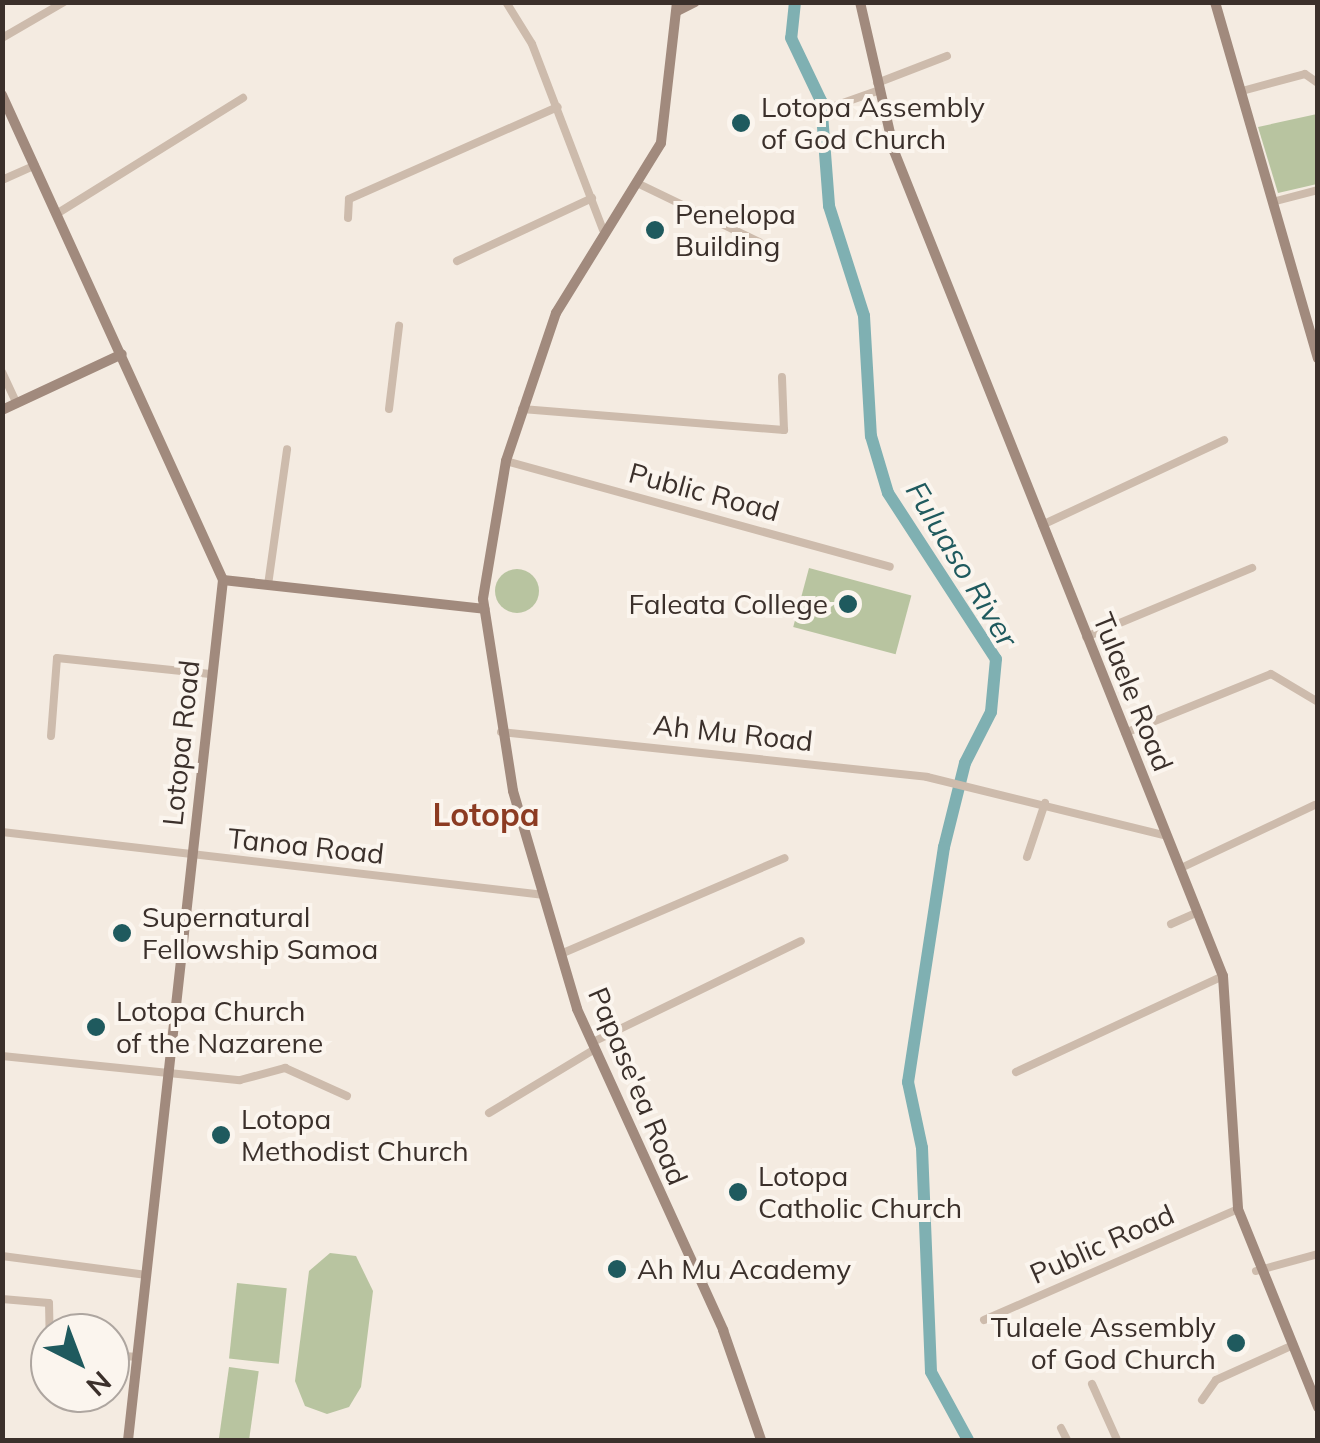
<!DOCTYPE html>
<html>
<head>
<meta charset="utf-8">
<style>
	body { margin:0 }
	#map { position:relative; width:1320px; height:1443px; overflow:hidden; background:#f4ebe1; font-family:Mulish,sans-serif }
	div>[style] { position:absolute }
	.green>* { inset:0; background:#b8c4a0; transform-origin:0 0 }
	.round { border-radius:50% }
	.river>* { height:12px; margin:-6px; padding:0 6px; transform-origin:6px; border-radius:6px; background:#7fb0b2 }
	.street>* { height:8px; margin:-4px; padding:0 4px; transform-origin:4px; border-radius:4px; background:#cdbbac }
	.secondary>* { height:10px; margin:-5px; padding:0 5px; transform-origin:5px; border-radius:5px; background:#a18a7d }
	.dots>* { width:28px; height:28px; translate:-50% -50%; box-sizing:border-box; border:5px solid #fbf5ee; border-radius:50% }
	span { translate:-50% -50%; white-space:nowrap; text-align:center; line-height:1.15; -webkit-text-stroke:8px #fbf5ee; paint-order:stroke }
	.poi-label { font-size:28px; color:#3b302b }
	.left { translate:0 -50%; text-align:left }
	.right { translate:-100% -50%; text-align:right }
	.street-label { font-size:28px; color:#3b302b }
	.water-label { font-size:30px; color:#1f5a5e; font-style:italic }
	.quarter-label { font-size:32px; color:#8c3b22; font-weight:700 }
	.frame { position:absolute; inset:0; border:5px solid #3b302b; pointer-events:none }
	.north { position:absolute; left:30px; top:1313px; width:100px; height:100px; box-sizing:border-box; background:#fbf5ee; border:2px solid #aea6a0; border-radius:50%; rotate:138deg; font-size:28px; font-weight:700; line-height:40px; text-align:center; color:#3b302b }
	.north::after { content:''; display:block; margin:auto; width:35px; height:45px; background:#1f5a5e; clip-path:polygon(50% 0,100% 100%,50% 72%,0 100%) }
</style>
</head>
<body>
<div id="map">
	<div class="green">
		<div style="clip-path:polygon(1317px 114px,1317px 184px,1278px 193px,1258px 127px)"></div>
		<div style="left:809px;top:568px;width:106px;height:61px;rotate:15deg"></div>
		<div class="round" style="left:495px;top:569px;width:44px;height:44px"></div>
		<div style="clip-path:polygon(330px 1253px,356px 1256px,373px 1291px,361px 1387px,349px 1407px,327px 1414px,305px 1406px,295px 1381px,309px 1271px)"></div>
		<div style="left:237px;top:1283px;width:50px;height:76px;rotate:6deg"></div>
		<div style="left:229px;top:1367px;width:30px;height:74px;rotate:8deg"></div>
	</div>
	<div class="river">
		<div style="left:795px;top:2px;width:36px;rotate:96deg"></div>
		<div style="left:791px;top:38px;width:70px;rotate:64.5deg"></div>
		<div style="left:821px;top:101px;width:105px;rotate:85.6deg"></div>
		<div style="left:829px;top:206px;width:115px;rotate:72.3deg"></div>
		<div style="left:864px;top:316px;width:120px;rotate:86.7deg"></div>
		<div style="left:871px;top:436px;width:59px;rotate:73.4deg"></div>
		<div style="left:888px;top:493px;width:198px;rotate:57deg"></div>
		<div style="left:996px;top:659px;width:53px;rotate:95.4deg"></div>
		<div style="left:991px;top:712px;width:57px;rotate:117deg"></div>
		<div style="left:965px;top:763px;width:87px;rotate:104deg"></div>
		<div style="left:944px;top:847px;width:238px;rotate:98.7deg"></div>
		<div style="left:908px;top:1082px;width:67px;rotate:78deg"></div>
		<div style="left:922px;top:1148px;width:224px;rotate:87.7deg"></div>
		<div style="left:931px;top:1372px;width:77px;rotate:61.4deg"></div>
	</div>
	<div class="street">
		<div style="left:506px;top:2px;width:49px;rotate:58.2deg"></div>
		<div style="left:532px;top:44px;width:199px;rotate:69.1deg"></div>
		<div style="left:2px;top:38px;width:72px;rotate:-30.1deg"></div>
		<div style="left:877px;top:83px;width:75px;rotate:-21.1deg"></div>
		<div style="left:1242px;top:91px;width:65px;rotate:-15.1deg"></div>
		<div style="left:1305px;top:74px;width:16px;rotate:35deg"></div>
		<div style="left:837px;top:105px;width:42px;rotate:-19.3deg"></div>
		<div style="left:2px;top:180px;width:36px;rotate:-24deg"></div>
		<div style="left:637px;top:183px;width:136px;rotate:25.8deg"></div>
		<div style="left:1276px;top:201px;width:43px;rotate:-14.7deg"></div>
		<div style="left:58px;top:213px;width:218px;rotate:-31.9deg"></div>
		<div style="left:348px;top:218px;width:19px;rotate:-87deg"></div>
		<div style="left:349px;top:199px;width:228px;rotate:-23.8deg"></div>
		<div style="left:457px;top:261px;width:149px;rotate:-25deg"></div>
		<div style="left:2px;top:372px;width:35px;rotate:65deg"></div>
		<div style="left:389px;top:409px;width:84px;rotate:-83.1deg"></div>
		<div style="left:522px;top:409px;width:263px;rotate:4.6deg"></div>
		<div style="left:784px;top:430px;width:53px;rotate:-92.2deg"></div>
		<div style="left:506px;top:461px;width:398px;rotate:15.4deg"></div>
		<div style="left:1042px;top:525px;width:201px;rotate:-25deg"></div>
		<div style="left:268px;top:585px;width:137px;rotate:-82deg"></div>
		<div style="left:1086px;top:637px;width:180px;rotate:-22.6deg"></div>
		<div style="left:501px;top:732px;width:428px;rotate:6deg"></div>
		<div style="left:927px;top:777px;width:247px;rotate:13.8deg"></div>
		<div style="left:1125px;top:733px;width:157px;rotate:-22deg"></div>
		<div style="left:1271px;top:674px;width:55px;rotate:30.8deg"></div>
		<div style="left:51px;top:736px;width:78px;rotate:-85.6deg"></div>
		<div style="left:57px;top:658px;width:154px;rotate:6deg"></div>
		<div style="left:2px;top:832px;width:546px;rotate:6.63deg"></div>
		<div style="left:1027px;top:857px;width:57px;rotate:-71.6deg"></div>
		<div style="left:1181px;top:868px;width:148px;rotate:-25.2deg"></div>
		<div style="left:1171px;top:924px;width:30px;rotate:-24deg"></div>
		<div style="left:563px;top:953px;width:241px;rotate:-23.2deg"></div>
		<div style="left:593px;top:1042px;width:231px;rotate:-25.9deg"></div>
		<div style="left:2px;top:1056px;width:239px;rotate:5.8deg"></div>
		<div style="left:240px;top:1080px;width:47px;rotate:-14.9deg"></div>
		<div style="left:285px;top:1068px;width:68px;rotate:24.3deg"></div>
		<div style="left:1016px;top:1072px;width:228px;rotate:-24.9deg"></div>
		<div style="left:489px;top:1113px;width:124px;rotate:-31.1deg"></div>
		<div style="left:2px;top:1256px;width:146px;rotate:7.5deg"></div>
		<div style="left:1256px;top:1271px;width:64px;rotate:-15.3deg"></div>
		<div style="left:2px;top:1299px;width:47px;rotate:4.9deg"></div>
		<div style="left:49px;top:1303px;width:47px;rotate:88.8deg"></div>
		<div style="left:984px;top:1320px;width:277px;rotate:-23.6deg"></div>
		<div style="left:110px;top:1355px;width:28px;rotate:4deg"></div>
		<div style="left:1092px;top:1384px;width:61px;rotate:65.9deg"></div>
		<div style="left:1202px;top:1400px;width:24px;rotate:-55deg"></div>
		<div style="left:1216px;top:1380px;width:85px;rotate:-24.4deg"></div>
		<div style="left:1061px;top:1428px;width:13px;rotate:63deg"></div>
	</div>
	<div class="secondary">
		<div style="left:677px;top:2px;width:142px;rotate:96.5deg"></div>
		<div style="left:661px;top:143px;width:200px;rotate:121.7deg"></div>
		<div style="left:556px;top:313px;width:156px;rotate:108.7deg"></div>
		<div style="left:506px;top:461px;width:140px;rotate:99.5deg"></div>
		<div style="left:483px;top:599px;width:194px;rotate:81.1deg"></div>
		<div style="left:513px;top:791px;width:227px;rotate:73.6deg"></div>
		<div style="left:577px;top:1009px;width:353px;rotate:65.5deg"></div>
		<div style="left:723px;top:1330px;width:116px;rotate:70.9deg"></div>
		<div style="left:860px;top:2px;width:153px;rotate:77.1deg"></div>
		<div style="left:894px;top:151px;width:888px;rotate:68.26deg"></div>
		<div style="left:1223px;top:976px;width:233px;rotate:86.3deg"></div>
		<div style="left:1238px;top:1209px;width:214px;rotate:68deg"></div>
		<div style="left:1215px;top:2px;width:371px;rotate:73.9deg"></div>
		<div style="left:677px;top:11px;width:20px;rotate:-27deg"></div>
		<div style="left:2px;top:95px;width:533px;rotate:65.5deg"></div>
		<div style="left:223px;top:580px;width:865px;rotate:96.3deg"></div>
		<div style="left:2px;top:410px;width:132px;rotate:-25deg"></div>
		<div style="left:223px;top:580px;width:263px;rotate:6.3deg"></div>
	</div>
	<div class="dots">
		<div style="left:741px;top:123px;background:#1f5a5e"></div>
		<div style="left:655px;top:230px;background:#1f5a5e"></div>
		<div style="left:848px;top:604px;background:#1f5a5e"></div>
		<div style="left:122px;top:933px;background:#1f5a5e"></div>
		<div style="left:96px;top:1027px;background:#1f5a5e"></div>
		<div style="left:221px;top:1135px;background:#1f5a5e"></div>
		<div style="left:738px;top:1192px;background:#1f5a5e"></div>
		<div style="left:617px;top:1269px;background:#1f5a5e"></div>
		<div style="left:1236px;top:1343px;background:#1f5a5e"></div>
	</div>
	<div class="poi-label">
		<span class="left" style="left:761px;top:123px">Lotopa Assembly<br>of God Church</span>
		<span class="left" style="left:675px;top:230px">Penelopa<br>Building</span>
		<span class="right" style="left:828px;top:604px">Faleata College</span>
		<span class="left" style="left:142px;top:933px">Supernatural<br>Fellowship Samoa</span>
		<span class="left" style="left:116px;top:1027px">Lotopa Church<br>of the Nazarene</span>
		<span class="left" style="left:241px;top:1135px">Lotopa<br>Methodist Church</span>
		<span class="left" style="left:758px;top:1192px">Lotopa<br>Catholic Church</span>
		<span class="left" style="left:637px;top:1269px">Ah Mu Academy</span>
		<span class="right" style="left:1216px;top:1343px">Tulaele Assembly<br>of God Church</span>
	</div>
	<div class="street-label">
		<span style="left:704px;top:492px;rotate:15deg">Public Road</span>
		<span style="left:1133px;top:692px;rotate:68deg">Tulaele Road</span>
		<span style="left:733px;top:733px;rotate:6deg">Ah Mu Road</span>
		<span style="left:181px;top:743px;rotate:-84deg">Lotopa Road</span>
		<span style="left:306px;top:846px;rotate:6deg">Tanoa Road</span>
		<span style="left:638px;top:1086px;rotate:67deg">Papase'ea Road</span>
		<span style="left:1102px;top:1244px;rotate:-24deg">Public Road</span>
	</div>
	<div class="water-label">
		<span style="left:962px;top:564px;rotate:59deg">Fuluaso River</span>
	</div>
	<div class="quarter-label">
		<span style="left:486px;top:814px">Lotopa</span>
	</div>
	<div class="frame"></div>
	<div class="north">N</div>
</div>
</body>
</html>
